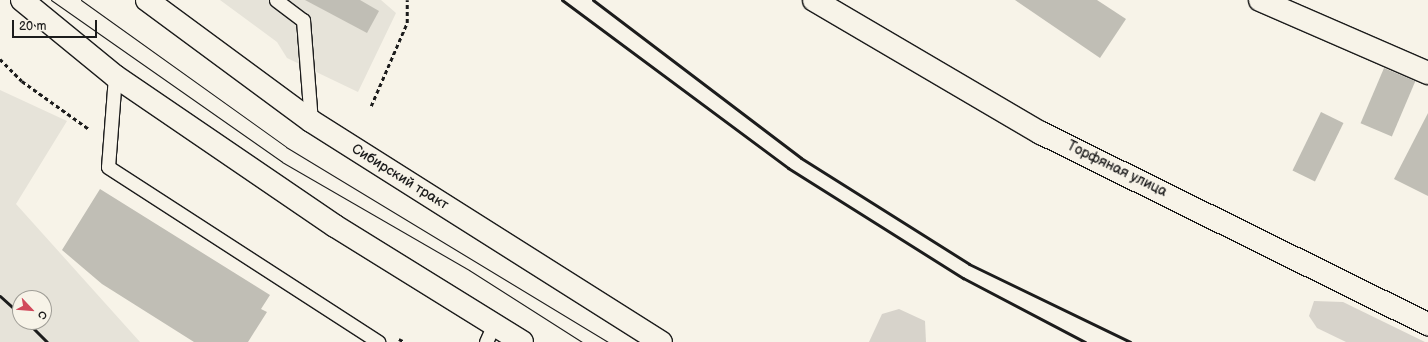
<!DOCTYPE html>
<html>
<head>
<meta charset="utf-8">
<style>
	body { margin:0 }
	#map { position:relative; width:1428px; height:342px; overflow:hidden; background:#f7f3e8; font-family:"Balsamiq Sans",sans-serif }
	div>[style] { position:absolute }
	.built>* { inset:0; background:#e6e3d9 }
	.green>* { inset:0; background:#d7d3cb }
	.building>* { inset:0; background:#c0beb5; transform-origin:0 0 }
	.path>* { height:2.5px; margin-top:-1.25px; transform-origin:0; background:repeating-linear-gradient(90deg,#1c1c1c 0 4px,transparent 0 7px) }
	.roads { filter:drop-shadow(1px 0 #1c1c1c) drop-shadow(-1px 0 #1c1c1c) drop-shadow(0 1px #1c1c1c) drop-shadow(0 -1px #1c1c1c) }
	.lane>* { height:13px; margin:-6.5px; padding:0 6.5px; transform-origin:6.5px; border-radius:6.5px; background:#f7f3e8 }
	.street>* { height:22px; margin:-11px; padding:0 11px; transform-origin:11px; border-radius:11px; background:#f7f3e8 }
	.secondary>* { height:22px; margin:-11px; padding:0 11px; transform-origin:11px; border-radius:11px; background:#f7f3e8 }
	.primary>* { height:22px; margin:-11px; padding:0 11px; transform-origin:11px; border-radius:11px; background:#f7f3e8 }
	.tram>* { height:1px; margin:-0.5px; padding:0 0.5px; transform-origin:0.5px; border-radius:0.5px; background:#1c1c1c }
	.rail>* { height:3px; margin:-1.5px; padding:0 1.5px; transform-origin:1.5px; border-radius:1.5px; background:#1c1c1c }
	span { translate:-50% -50%; white-space:nowrap; text-align:center; line-height:1.15; -webkit-text-stroke:4px #f7f3e8; paint-order:stroke }
	.street-label { font-size:14px; color:#1c1c1c }
	.north { position:absolute; left:12px; top:290px; width:40px; height:40px; box-sizing:border-box; background:#f7f3e8; border:1px solid #9f9d96; border-radius:50%; rotate:116deg; font-size:11px; font-weight:700; line-height:16px; text-align:center; color:#1c1c1c }
	.north::after { content:''; display:block; margin:auto; width:14px; height:18px; background:#d1495b; clip-path:polygon(50% 0,100% 100%,50% 72%,0 100%) }
	.scale { position:absolute; left:12px; top:20px; width:85px; height:18px; box-sizing:border-box; border:2px solid #1c1c1c; border-top:0; padding-left:5px; font-size:12px; line-height:14px; white-space:nowrap; color:#1c1c1c; -webkit-text-stroke:3px #f7f3e8; paint-order:stroke }
</style>
</head>
<body>
<div id="map">
	<div class="built">
		<div style="clip-path:polygon(220px 0,381px 0,396px 13px,358px 92px,287px 58px,277px 42px)"></div>
		<div style="clip-path:polygon(evenodd,0 90px,67px 121px,16px 204px,140px 342px,0 342px,0 90px,20px 298px,44px 298px,44px 322px,20px 322px,20px 298px)"></div>
	</div>
	<div class="green">
		<div style="clip-path:polygon(1314px 301px,1343px 302px,1425px 342px,1346px 342px,1317px 328px,1309px 316px)"></div>
		<div style="clip-path:polygon(899px 309px,925px 321px,926px 342px,869px 342px,882px 314px)"></div>
	</div>
	<div class="building">
		<div style="clip-path:polygon(305px 0,360px 0,379px 11px,367px 33px)"></div>
		<div style="clip-path:polygon(1015px 0,1097px 0,1126px 19px,1100px 58px)"></div>
		<div style="left:1384px;top:68px;width:34px;height:60px;rotate:23deg"></div>
		<div style="left:1321px;top:112px;width:25px;height:65px;rotate:26deg"></div>
		<div style="clip-path:polygon(1428px 113px,1428px 196px,1394px 179px)"></div>
		<div style="clip-path:polygon(100px 189px,270px 295px,261px 309px,267px 312px,248px 342px,194px 342px,102px 284px,62px 250px)"></div>
	</div>
	<div class="path">
		<div style="left:0;top:59px;width:31px;rotate:45deg"></div>
		<div style="left:22px;top:81px;width:82px;rotate:35.6deg"></div>
		<div style="left:371px;top:106px;width:90px;rotate:-66.6deg"></div>
		<div style="left:407px;top:23px;width:23px;rotate:-90deg"></div>
		<div style="left:399px;top:339px;width:7px;rotate:27deg"></div>
	</div>
	<div class="roads">
		<div class="lane">
			<div style="left:276px;top:0;width:34px;rotate:37deg"></div>
			<div style="left:303px;top:20px;width:101px;rotate:85.5deg"></div>
			<div style="left:115px;top:76px;width:91px;rotate:94.4deg"></div>
			<div style="left:108px;top:167px;width:322px;rotate:32.9deg"></div>
			<div style="left:486px;top:342px;width:20px;rotate:-66deg"></div>
		</div>
		<div class="street">
			<div style="left:1260px;top:0;width:183px;rotate:23.5deg"></div>
		</div>
		<div class="secondary">
			<div style="left:814px;top:0;width:263px;rotate:30.4deg"></div>
			<div style="left:1041px;top:133px;width:432px;rotate:26.3deg"></div>
		</div>
		<div class="primary">
			<div style="left:22px;top:0;width:120px;rotate:39.3deg"></div>
			<div style="left:115px;top:76px;width:266px;rotate:34.3deg"></div>
			<div style="left:335px;top:226px;width:220px;rotate:31.8deg"></div>
			<div style="left:147px;top:0;width:204px;rotate:36.4deg"></div>
			<div style="left:311px;top:121px;width:414px;rotate:32.3deg"></div>
		</div>
	</div>
	<div class="tram">
		<div style="left:51px;top:0;width:282px;rotate:35deg"></div>
		<div style="left:282px;top:162px;width:216px;rotate:30deg"></div>
		<div style="left:469px;top:270px;width:134px;rotate:32.5deg"></div>
		<div style="left:81px;top:0;width:252px;rotate:35.6deg"></div>
		<div style="left:286px;top:147px;width:376px;rotate:31.2deg"></div>
	</div>
	<div class="rail">
		<div style="left:562px;top:0;width:282px;rotate:36.6deg"></div>
		<div style="left:788px;top:168px;width:207px;rotate:32.2deg"></div>
		<div style="left:963px;top:278px;width:138px;rotate:27.7deg"></div>
		<div style="left:593px;top:0;width:261px;rotate:37.2deg"></div>
		<div style="left:801px;top:158px;width:199px;rotate:32.2deg"></div>
		<div style="left:969px;top:264px;width:179px;rotate:25.8deg"></div>
		<div style="left:0;top:296px;width:27px;rotate:42deg"></div>
		<div style="left:27px;top:322px;width:28px;rotate:45deg"></div>
	</div>
	<div class="street-label">
		<span style="left:1117px;top:169px;rotate:26deg">Торфяная улица</span>
		<span style="left:400px;top:177px;rotate:32deg">Сибирский тракт</span>
	</div>
	<div class="north">С</div>
	<div class="scale">20 m</div>
</div>
</body>
</html>
